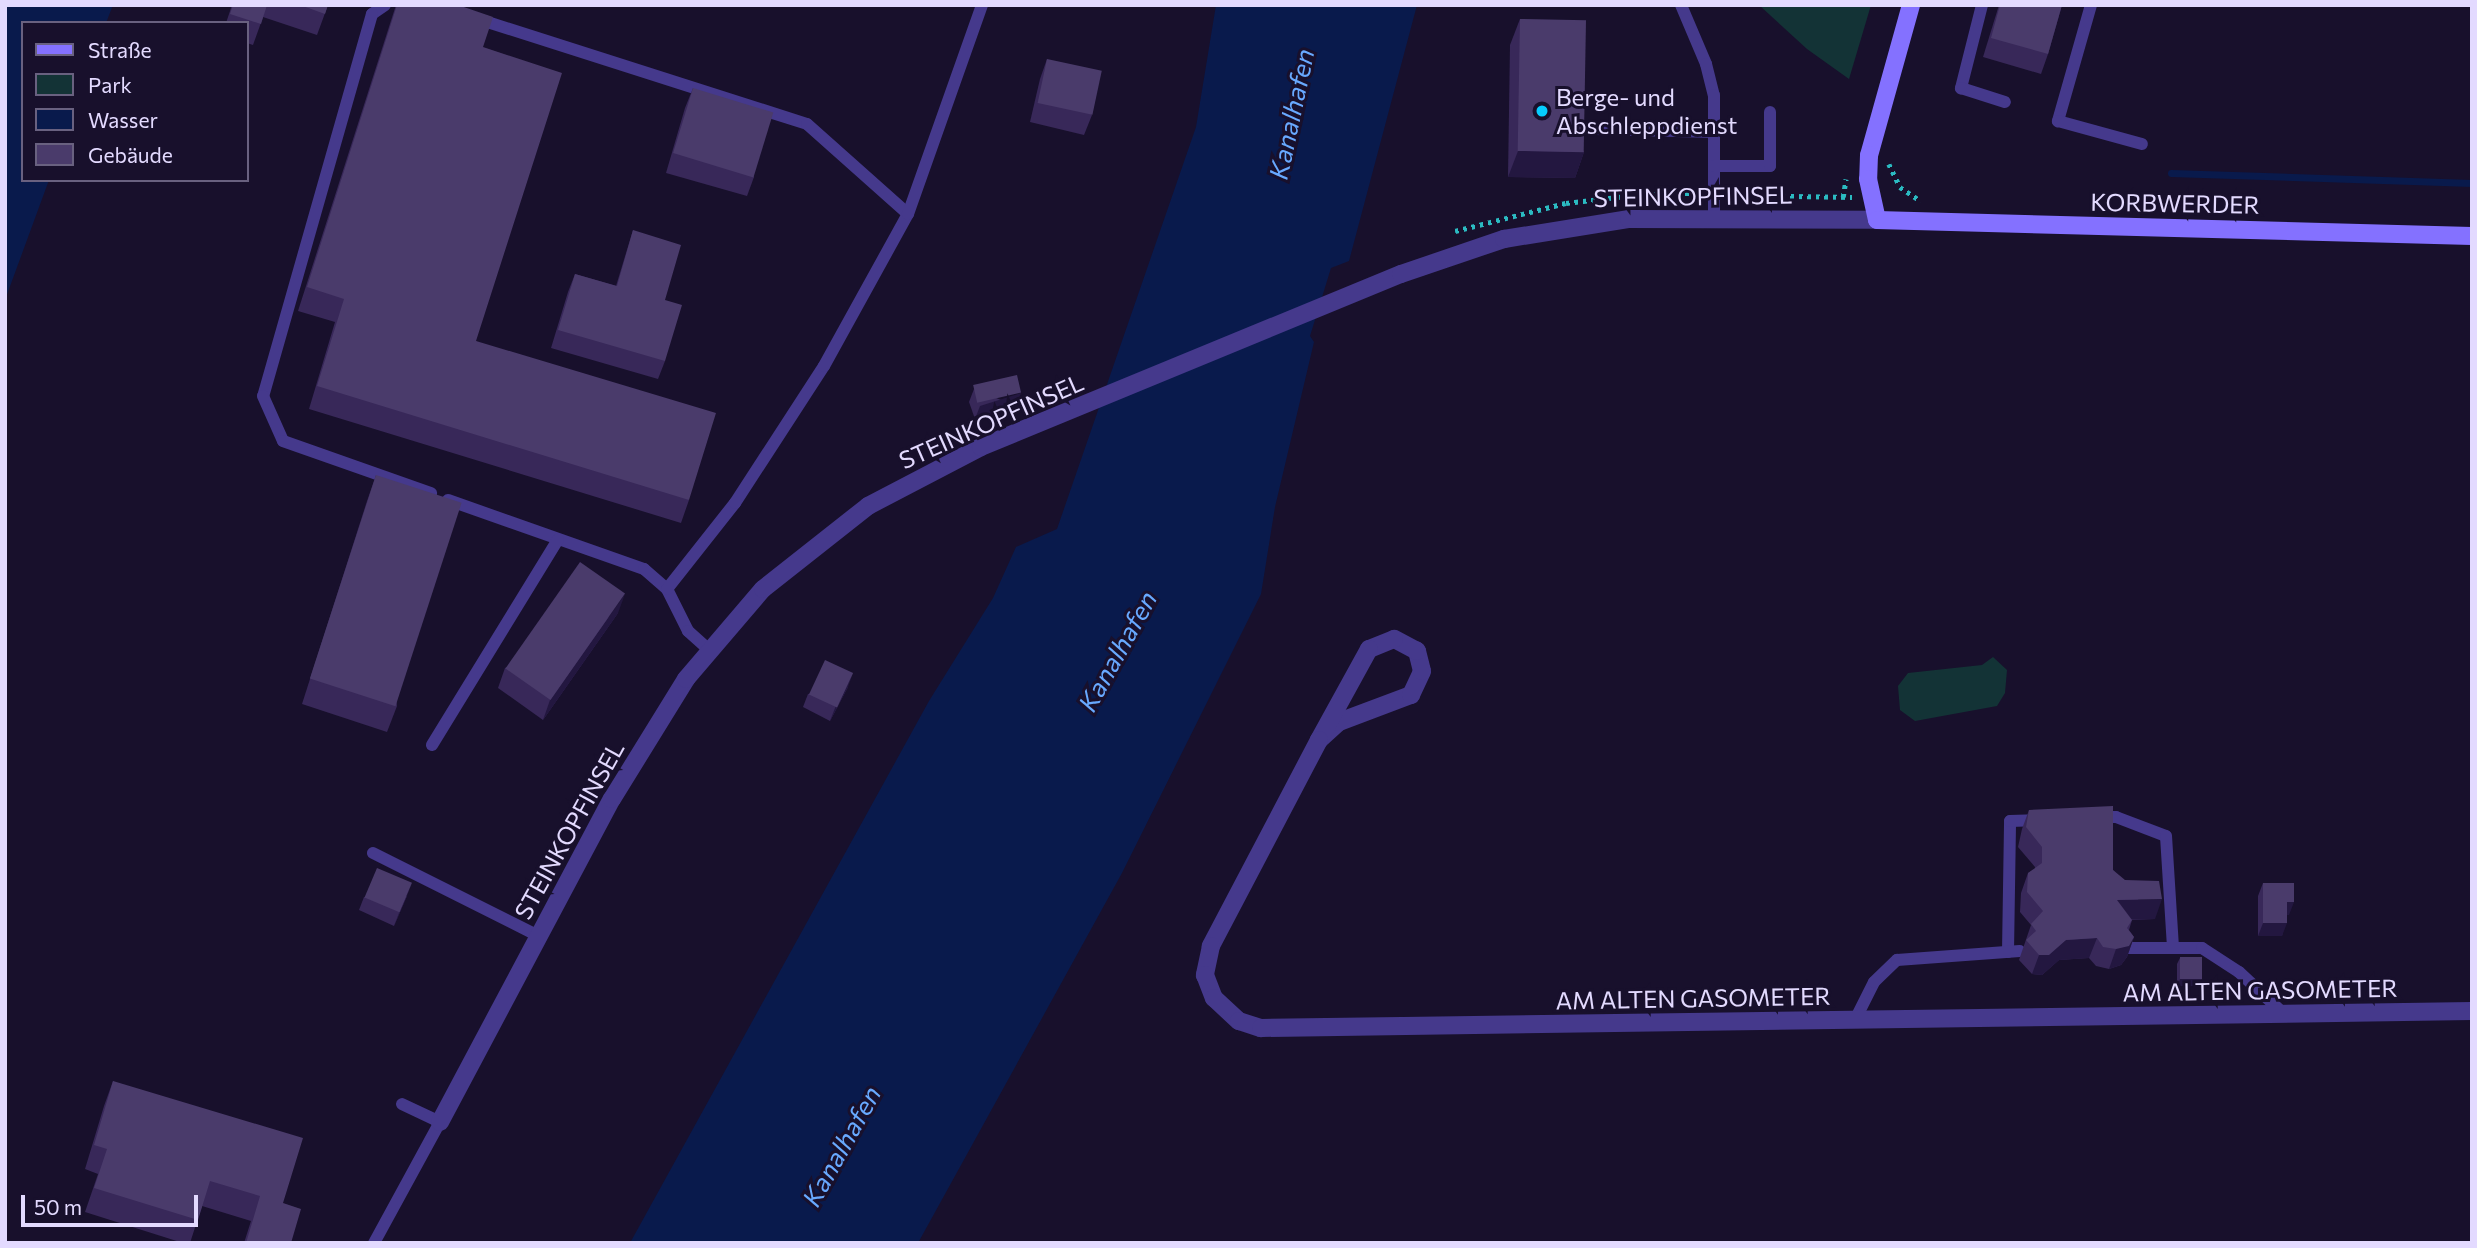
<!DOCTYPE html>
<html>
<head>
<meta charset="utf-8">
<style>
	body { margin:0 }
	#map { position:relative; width:2477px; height:1248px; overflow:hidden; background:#18102c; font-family:Commissioner,sans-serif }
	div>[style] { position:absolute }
	.green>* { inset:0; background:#133336 }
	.water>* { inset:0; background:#091a4c }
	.stream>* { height:7px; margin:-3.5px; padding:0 3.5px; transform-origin:3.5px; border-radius:3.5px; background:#091a4c }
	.path>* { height:4.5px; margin-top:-2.25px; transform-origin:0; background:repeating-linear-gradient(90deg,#2bbbc2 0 3.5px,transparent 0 8.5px) }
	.service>* { height:12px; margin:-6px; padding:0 6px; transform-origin:6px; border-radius:6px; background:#45398c }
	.minor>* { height:18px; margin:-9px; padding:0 9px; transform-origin:9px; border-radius:9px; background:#45398c }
	.secondary>* { height:18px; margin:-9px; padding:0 9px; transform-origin:9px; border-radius:9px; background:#8471ff }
	.wall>* { inset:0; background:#382859 }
	.shaded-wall>* { inset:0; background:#231740 }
	.building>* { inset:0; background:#4a3b6b; transform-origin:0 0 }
	.dots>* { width:19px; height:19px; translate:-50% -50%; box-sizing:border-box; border:4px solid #18102c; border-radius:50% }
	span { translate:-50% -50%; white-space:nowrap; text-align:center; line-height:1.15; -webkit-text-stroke:6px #18102c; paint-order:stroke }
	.poi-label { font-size:24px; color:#e3daff }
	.left { translate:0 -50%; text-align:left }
	.street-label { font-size:24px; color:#e3daff }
	.water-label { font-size:26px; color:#68a9ff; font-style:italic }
	.frame { position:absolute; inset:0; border:7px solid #e3daff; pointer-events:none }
	.legend { position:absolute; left:21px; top:21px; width:228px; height:161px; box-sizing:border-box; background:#18102c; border:2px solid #696180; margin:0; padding:9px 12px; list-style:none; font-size:21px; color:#e3daff }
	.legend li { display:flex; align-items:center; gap:14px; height:35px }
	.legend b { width:35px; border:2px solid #696180 }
	.scale { position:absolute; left:21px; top:1195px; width:177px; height:32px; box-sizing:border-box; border:4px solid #e3daff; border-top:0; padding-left:9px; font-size:21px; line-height:24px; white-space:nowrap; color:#e3daff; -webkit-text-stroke:5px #18102c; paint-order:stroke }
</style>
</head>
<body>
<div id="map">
	<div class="green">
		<div style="clip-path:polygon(1759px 5px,1871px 5px,1849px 79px,1807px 49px)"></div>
		<div style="clip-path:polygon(1993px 657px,2007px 670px,2005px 693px,1997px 706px,1915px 721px,1900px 710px,1898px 686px,1908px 673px,1982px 665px)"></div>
	</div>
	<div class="water">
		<div style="clip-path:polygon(5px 5px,113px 5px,106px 23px,23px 23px,23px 180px,49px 180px,5px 300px)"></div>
		<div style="clip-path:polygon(1216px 5px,1417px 5px,1349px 261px,1331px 268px,1310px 336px,1314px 342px,1275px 507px,1261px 594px,1122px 873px,918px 1243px,630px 1243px,929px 701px,993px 598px,1016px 547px,1057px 529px,1196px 127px)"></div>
	</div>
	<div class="stream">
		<div style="left:2171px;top:173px;width:301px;rotate:1.9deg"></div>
	</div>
	<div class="path">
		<div style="left:1889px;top:164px;width:25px;rotate:64deg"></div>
		<div style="left:1900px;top:187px;width:25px;rotate:34deg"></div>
		<div style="left:1731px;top:195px;width:121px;rotate:0.9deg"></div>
		<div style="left:1843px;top:197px;width:18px;rotate:-81deg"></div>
		<div style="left:1455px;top:231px;width:114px;rotate:-14.2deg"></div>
		<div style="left:1566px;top:203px;width:78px;rotate:-6.7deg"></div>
		<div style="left:1643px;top:194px;width:55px"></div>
	</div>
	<div class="service">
		<div style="left:385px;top:5px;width:16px;rotate:145deg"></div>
		<div style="left:372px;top:14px;width:397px;rotate:105.9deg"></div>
		<div style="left:263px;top:396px;width:49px;rotate:66deg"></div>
		<div style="left:283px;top:441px;width:157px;rotate:19.4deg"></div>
		<div style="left:1681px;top:5px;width:64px;rotate:67deg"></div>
		<div style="left:1706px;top:64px;width:32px;rotate:76deg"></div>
		<div style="left:1714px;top:95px;width:123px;rotate:90deg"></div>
		<div style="left:1982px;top:5px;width:86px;rotate:104.2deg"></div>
		<div style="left:1961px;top:88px;width:46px;rotate:17.7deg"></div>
		<div style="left:2091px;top:5px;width:121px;rotate:105.9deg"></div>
		<div style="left:2058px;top:121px;width:87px;rotate:15.3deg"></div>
		<div style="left:478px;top:19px;width:345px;rotate:17.7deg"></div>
		<div style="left:807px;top:124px;width:135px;rotate:41.7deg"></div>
		<div style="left:1596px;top:129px;width:119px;rotate:1.4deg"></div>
		<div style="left:1714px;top:166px;width:56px"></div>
		<div style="left:1770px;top:166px;width:54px;rotate:-90deg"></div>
		<div style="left:448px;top:500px;width:208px;rotate:19.4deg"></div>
		<div style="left:644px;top:569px;width:30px;rotate:41deg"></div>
		<div style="left:667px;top:589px;width:47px;rotate:63.4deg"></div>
		<div style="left:688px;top:631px;width:27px;rotate:42deg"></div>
		<div style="left:667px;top:589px;width:110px;rotate:-51.7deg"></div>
		<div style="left:735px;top:503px;width:163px;rotate:-57deg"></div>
		<div style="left:824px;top:366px;width:174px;rotate:-61.1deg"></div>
		<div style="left:908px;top:214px;width:222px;rotate:-70.5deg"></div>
		<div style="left:432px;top:745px;width:241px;rotate:-58.5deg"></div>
		<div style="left:2096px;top:817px;width:20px"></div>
		<div style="left:2116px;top:817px;width:53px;rotate:20.8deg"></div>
		<div style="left:2166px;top:836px;width:111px;rotate:86.4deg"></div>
		<div style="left:373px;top:853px;width:186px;rotate:26.6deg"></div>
		<div style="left:2128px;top:948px;width:74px"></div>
		<div style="left:2202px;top:948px;width:44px;rotate:33deg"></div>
		<div style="left:2239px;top:972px;width:62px;rotate:43deg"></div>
		<div style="left:2008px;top:952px;width:131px;rotate:-89.1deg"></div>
		<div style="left:2010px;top:821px;width:29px;rotate:-2deg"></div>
		<div style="left:1855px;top:1020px;width:42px;rotate:-63.4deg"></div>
		<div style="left:1874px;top:982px;width:32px;rotate:-44deg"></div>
		<div style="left:1897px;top:960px;width:123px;rotate:-4.2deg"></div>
		<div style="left:374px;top:1243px;width:138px;rotate:-61.4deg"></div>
		<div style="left:440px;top:1122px;width:42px;rotate:-154.7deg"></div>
	</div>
	<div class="minor">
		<div style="left:1319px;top:740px;width:27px;rotate:-42deg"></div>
		<div style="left:1339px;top:722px;width:77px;rotate:-20.6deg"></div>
		<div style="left:1411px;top:695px;width:26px;rotate:-65deg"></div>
		<div style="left:1422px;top:671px;width:21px;rotate:-104deg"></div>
		<div style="left:1417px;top:651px;width:26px;rotate:-152deg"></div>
		<div style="left:1394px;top:639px;width:27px;rotate:158deg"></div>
		<div style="left:1369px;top:649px;width:104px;rotate:118.8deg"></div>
		<div style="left:1319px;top:740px;width:233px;rotate:117.7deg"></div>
		<div style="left:1211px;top:946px;width:30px;rotate:102deg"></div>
		<div style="left:1205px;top:975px;width:25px;rotate:69deg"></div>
		<div style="left:1214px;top:998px;width:34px;rotate:43deg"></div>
		<div style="left:1239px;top:1021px;width:23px;rotate:18deg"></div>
		<div style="left:1261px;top:1028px;width:1211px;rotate:-0.8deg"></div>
		<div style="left:440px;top:1122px;width:366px;rotate:-62deg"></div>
		<div style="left:612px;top:799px;width:141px;rotate:-58.3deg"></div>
		<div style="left:686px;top:679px;width:118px;rotate:-49.5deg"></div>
		<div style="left:763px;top:589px;width:134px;rotate:-38.3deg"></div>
		<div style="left:868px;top:506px;width:127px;rotate:-27.6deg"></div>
		<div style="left:981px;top:447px;width:454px;rotate:-22.4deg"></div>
		<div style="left:1401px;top:274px;width:109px;rotate:-18.8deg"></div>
		<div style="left:1504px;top:239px;width:127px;rotate:-9.1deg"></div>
		<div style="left:1629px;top:219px;width:248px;rotate:0.2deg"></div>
	</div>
	<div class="secondary">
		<div style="left:1911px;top:5px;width:156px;rotate:105.6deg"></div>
		<div style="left:1869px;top:155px;width:24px;rotate:92deg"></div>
		<div style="left:1868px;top:179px;width:42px;rotate:77.6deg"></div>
		<div style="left:1877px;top:220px;width:595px;rotate:1.54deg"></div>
	</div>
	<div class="wall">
		<div style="clip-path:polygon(232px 5px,328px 5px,317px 35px,263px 17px,253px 45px,247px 43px,247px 23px,226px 23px)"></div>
		<div style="clip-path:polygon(396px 5px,458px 5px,483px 47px,476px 341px,689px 500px,681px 523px,309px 409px,335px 322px,298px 311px)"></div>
		<div style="clip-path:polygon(1999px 5px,2062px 5px,2048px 54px,2041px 74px,1983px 57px)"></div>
		<div style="clip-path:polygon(1520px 19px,1584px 152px,1575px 178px,1508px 177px,1510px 45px)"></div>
		<div style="clip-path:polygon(1047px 59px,1092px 115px,1084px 135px,1030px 122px,1040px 79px)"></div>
		<div style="clip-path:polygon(693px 88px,754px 177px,747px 196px,666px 173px,685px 108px)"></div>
		<div style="clip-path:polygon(633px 230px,665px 300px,665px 361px,658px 379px,551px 348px,568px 292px,575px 274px,616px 286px)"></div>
		<div style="clip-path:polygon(974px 389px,1016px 406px,975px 419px,969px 402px)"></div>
		<div style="clip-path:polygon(376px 475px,397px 706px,387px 732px,302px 704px,367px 501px)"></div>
		<div style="clip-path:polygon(618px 613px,543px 720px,498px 688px,505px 668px)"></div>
		<div style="clip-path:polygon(848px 687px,830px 721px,803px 707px,808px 694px)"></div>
		<div style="clip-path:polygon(2029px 810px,2113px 870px,2155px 919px,2132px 920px,2129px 930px,2134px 937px,2127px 957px,2121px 965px,2109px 969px,2096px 966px,2089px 958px,2059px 960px,2042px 975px,2032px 974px,2019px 960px,2031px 925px,2020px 912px,2021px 893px,2028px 873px,2035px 869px,2035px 867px,2018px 847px,2022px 829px)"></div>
		<div style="clip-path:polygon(2263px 883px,2289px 915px,2287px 915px,2282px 936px,2258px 936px,2258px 896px)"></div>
		<div style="clip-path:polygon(407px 896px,394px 926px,359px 910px,364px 897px)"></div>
		<div style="clip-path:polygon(2180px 958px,2199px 986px,2177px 986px,2177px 964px)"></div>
		<div style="clip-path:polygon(113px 1081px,283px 1203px,291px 1243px,244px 1243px,251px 1221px,202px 1206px,190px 1243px,183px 1243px,85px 1212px,98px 1174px,85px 1169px,104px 1106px)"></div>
	</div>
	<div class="shaded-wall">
		<div style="clip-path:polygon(1518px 151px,1584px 152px,1575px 178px,1508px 177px)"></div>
		<div style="clip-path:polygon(1021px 393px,1016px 406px,975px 419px,980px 406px)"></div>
		<div style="clip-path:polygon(625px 594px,618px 613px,543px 720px,550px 700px)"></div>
		<div style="clip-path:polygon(853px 673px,848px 687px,830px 721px,835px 708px)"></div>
		<div style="clip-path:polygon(412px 883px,407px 896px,394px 926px,399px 913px)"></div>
		<div style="clip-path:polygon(2162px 899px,2155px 919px,2110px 920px,2117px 900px)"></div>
		<div style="clip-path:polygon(2287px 902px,2294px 902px,2289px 915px,2282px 915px)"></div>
		<div style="clip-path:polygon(2263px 923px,2287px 923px,2282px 936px,2258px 936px)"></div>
		<div style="clip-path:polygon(2134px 937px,2127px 957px,2121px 965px,2109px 969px,2116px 949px)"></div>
		<div style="clip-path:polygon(2097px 938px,2089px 958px,2059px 960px,2042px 975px,2032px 974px,2039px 955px,2066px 940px)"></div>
		<div style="clip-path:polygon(2180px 979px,2202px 979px,2199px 986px,2177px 986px)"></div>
	</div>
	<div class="building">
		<div style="clip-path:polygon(233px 5px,267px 5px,261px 24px,230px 14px)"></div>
		<div style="clip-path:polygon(300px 5px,328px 5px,325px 14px)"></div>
		<div style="clip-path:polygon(397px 5px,458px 5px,493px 17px,483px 47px,562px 73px,476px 341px,716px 413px,689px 500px,317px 386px,344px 299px,307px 287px)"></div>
		<div style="clip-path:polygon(2000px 5px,2062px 5px,2048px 54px,1991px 38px)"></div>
		<div style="left:1520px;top:19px;width:66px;height:132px;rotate:1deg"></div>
		<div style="left:1047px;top:59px;width:56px;height:45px;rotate:12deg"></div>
		<div style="left:693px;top:88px;width:84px;height:68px;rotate:17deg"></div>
		<div style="clip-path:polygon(633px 230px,681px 245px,665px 300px,682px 305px,665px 361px,558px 330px,575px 274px,617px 286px)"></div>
		<div style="left:1017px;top:375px;width:18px;height:45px;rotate:77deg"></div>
		<div style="left:376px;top:475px;width:90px;height:214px;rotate:18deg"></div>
		<div style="left:580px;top:562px;width:55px;height:130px;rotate:35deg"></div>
		<div style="left:825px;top:660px;width:31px;height:38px;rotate:25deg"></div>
		<div style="clip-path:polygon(2113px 806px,2113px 870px,2125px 880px,2159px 881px,2162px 899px,2117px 900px,2132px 920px,2127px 928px,2134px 937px,2129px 946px,2116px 949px,2103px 947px,2097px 938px,2066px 940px,2049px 955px,2039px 955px,2026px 940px,2036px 931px,2031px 924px,2043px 911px,2027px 892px,2028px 873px,2042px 863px,2042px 847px,2026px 827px,2029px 810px)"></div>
		<div style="left:377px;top:868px;width:38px;height:32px;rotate:23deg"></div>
		<div style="clip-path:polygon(2263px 883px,2294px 883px,2294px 902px,2287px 902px,2287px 923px,2263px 923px)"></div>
		<div style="left:2202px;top:957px;width:22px;height:22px;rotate:90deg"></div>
		<div style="clip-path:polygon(113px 1081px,303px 1138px,283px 1203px,301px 1209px,291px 1243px,246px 1243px,260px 1196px,210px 1181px,198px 1220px,94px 1188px,107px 1149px,94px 1145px)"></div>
	</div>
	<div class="dots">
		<div style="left:1542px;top:111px;background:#06ccff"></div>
	</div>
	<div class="poi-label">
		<span class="left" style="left:1556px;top:111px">Berge- und<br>Abschleppdienst</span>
	</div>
	<div class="street-label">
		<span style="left:1693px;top:196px;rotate:-1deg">STEINKOPFINSEL</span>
		<span style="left:2175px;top:203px;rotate:1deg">KORBWERDER</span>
		<span style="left:991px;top:421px;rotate:-24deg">STEINKOPFINSEL</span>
		<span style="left:569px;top:830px;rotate:-61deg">STEINKOPFINSEL</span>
		<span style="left:2260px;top:990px;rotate:-1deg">AM ALTEN GASOMETER</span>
		<span style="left:1693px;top:998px;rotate:-1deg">AM ALTEN GASOMETER</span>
	</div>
	<div class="water-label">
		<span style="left:1291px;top:114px;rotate:-78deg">Kanalhafen</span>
		<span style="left:1117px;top:651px;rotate:-61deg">Kanalhafen</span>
		<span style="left:841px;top:1146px;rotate:-61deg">Kanalhafen</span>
	</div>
	<div class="frame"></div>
	<ul class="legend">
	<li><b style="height:9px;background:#8471ff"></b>Straße</li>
	<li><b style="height:19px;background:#133336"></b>Park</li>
	<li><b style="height:19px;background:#091a4c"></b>Wasser</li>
	<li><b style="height:19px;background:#4a3b6b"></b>Gebäude</li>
	</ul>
	<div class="scale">50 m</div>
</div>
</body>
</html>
